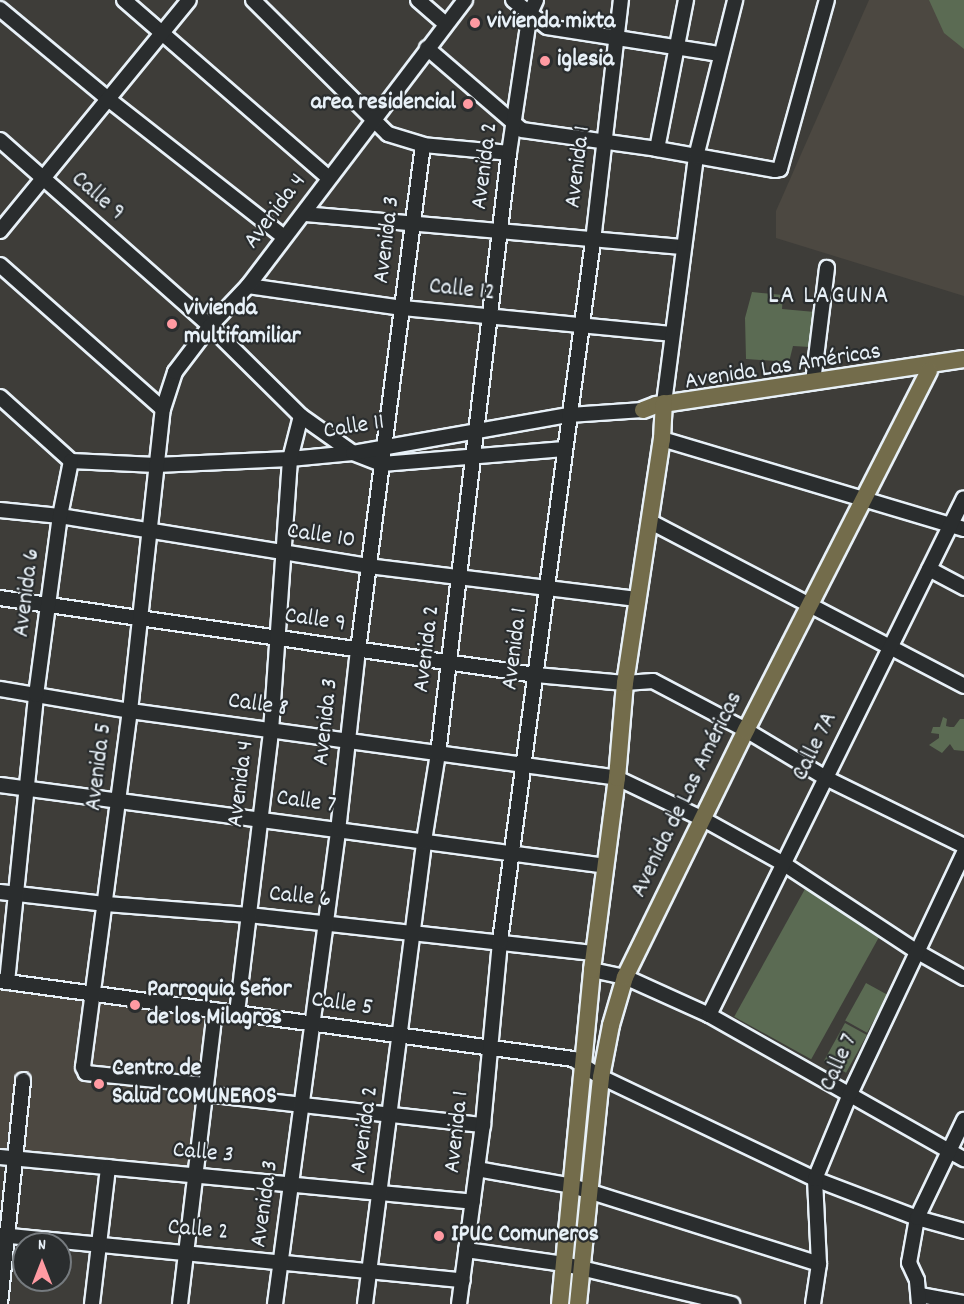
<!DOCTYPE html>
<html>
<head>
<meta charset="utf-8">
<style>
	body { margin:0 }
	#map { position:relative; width:964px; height:1304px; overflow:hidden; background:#3e3d39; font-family:Dekko,sans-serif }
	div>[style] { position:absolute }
	.built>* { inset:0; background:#4c4841; transform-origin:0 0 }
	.green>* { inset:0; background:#5b6b53; transform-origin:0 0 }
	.roads { filter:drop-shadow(2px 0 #e8f1f8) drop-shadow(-2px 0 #e8f1f8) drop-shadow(0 2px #e8f1f8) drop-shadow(0 -2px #e8f1f8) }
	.minor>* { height:14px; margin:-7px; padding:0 7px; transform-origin:7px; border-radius:7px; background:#2a2d2e }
	.major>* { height:16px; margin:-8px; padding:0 8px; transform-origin:8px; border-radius:8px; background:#736c4b }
	.dots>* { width:16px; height:16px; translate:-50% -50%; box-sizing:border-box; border:3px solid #2a2d2e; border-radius:50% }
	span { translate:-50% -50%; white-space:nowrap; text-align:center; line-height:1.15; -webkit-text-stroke:4.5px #2a2d2e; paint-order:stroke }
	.poi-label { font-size:24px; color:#e8f1f8; font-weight:700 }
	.left { translate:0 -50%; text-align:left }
	.right { translate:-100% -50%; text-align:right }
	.street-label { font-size:24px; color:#e8f1f8 }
	.neighbourhood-label { font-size:26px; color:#e8f1f8; letter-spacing:1.5px }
	.north { position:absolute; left:12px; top:1232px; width:60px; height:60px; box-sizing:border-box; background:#2a2d2e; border:2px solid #767b7f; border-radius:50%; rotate:0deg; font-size:16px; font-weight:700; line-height:24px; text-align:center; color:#e8f1f8 }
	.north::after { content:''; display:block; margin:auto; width:21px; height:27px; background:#ff9aa2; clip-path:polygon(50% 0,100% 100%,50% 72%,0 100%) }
</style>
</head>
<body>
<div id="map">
	<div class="built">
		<div style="clip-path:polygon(869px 0,964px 0,964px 296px,776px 238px,776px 211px)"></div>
		<div style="left:0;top:990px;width:209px;height:160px;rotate:7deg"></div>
	</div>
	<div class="green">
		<div style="clip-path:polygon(929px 0,964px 0,964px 49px,944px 33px)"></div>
		<div style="clip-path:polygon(752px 292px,783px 295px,782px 309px,815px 312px,810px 347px,793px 346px,789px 362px,746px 359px,745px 318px)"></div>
		<div style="clip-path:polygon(943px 717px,947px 719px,946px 726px,950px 727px,954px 727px,960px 719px,964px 719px,964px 751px,954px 750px,950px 744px,942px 753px,929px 745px,939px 738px,939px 734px,931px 733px,933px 727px,940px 727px)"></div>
		<div style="left:805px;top:889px;width:88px;height:146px;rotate:29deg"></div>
		<div style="left:866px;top:983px;width:25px;height:43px;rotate:29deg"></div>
		<div style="left:845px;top:1023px;width:25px;height:43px;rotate:29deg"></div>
	</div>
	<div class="roads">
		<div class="minor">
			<div style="left:124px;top:0;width:271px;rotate:41deg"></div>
			<div style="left:253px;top:0;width:190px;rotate:44.8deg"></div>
			<div style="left:388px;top:134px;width:37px;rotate:17deg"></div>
			<div style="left:423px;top:145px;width:86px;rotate:5.3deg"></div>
			<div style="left:418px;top:0;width:37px;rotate:41deg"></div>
			<div style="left:513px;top:0;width:43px;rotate:38.5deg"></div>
			<div style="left:547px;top:27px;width:175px;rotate:8.9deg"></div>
			<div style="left:0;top:9px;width:141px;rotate:39.8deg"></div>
			<div style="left:108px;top:99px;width:224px;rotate:38.1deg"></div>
			<div style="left:427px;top:48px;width:125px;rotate:40.8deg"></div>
			<div style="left:522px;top:130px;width:136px;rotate:8deg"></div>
			<div style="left:657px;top:149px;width:120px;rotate:10.1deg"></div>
			<div style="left:775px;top:170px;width:5px;rotate:-11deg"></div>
			<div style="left:780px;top:169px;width:175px;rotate:-74.5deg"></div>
			<div style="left:0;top:140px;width:281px;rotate:41.5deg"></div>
			<div style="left:210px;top:326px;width:128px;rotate:44.7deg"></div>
			<div style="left:301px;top:416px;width:64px;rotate:35.4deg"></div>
			<div style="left:353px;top:453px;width:31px;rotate:21deg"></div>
			<div style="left:382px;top:464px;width:183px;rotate:-4.7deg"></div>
			<div style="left:657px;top:149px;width:152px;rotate:-79deg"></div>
			<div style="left:304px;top:214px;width:381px;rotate:5deg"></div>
			<div style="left:0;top:231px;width:298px;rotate:-50.7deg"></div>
			<div style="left:0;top:265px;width:217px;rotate:41.5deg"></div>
			<div style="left:248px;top:286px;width:156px;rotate:8.1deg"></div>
			<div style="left:402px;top:308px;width:271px;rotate:5.5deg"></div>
			<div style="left:813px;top:382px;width:115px;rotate:-83deg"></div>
			<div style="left:0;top:397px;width:96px;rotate:42deg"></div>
			<div style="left:664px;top:403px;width:248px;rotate:-82.6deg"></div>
			<div style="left:696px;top:157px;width:162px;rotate:-76deg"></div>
			<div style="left:662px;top:439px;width:315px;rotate:16.6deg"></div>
			<div style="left:71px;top:461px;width:85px;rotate:2.7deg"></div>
			<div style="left:156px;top:465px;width:134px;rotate:-2.6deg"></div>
			<div style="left:290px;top:459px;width:63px;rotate:-5.4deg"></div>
			<div style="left:353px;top:453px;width:219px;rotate:-10deg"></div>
			<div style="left:569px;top:415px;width:74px;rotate:-3.9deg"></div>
			<div style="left:0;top:510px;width:60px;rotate:5.7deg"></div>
			<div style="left:60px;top:516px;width:312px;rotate:9.2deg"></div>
			<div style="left:368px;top:566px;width:270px;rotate:7deg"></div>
			<div style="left:649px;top:521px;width:356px;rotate:27.6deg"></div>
			<div style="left:929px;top:569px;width:40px;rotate:28deg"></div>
			<div style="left:0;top:598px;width:542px;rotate:8.17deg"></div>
			<div style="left:536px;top:675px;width:89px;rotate:5.1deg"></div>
			<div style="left:625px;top:683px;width:28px;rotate:-4deg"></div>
			<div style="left:653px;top:681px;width:105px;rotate:27.8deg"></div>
			<div style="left:746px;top:730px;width:93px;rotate:31deg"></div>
			<div style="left:826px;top:778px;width:154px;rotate:26.2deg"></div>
			<div style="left:0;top:689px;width:132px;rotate:9.6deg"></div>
			<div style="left:130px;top:711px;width:492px;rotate:7.8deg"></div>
			<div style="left:617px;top:778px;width:95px;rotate:25.5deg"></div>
			<div style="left:703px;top:819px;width:93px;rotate:29.1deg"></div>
			<div style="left:784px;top:864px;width:158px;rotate:33.4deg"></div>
			<div style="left:916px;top:951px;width:55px;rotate:29.4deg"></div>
			<div style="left:0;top:785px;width:611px;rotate:7.61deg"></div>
			<div style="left:0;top:892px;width:107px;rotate:6.5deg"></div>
			<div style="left:106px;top:904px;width:143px;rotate:4.4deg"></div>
			<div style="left:249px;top:915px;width:348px;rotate:6.3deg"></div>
			<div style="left:592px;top:970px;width:34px;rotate:12deg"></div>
			<div style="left:625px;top:977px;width:92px;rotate:24.3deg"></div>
			<div style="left:709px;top:1015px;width:293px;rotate:29.5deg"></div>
			<div style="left:0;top:981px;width:578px;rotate:7.75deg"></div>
			<div style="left:573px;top:1059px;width:33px;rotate:33deg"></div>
			<div style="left:601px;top:1077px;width:237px;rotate:25.5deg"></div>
			<div style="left:815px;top:1179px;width:109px;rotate:20.9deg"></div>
			<div style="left:917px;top:1218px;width:49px;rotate:15.5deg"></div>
			<div style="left:7px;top:982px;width:288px;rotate:-84.2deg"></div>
			<div style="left:36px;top:695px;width:181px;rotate:-82.4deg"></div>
			<div style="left:60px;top:516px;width:56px;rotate:-78.7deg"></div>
			<div style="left:237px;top:1013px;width:284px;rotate:-83.1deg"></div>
			<div style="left:271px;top:731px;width:273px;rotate:-86deg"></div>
			<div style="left:290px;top:459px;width:44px;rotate:-75.7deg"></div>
			<div style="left:709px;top:1015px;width:576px;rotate:-63.75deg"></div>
			<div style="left:206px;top:1085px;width:121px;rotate:-174.3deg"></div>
			<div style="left:86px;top:1073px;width:7px;rotate:-117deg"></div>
			<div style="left:83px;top:1067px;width:359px;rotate:-82.5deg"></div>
			<div style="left:130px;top:711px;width:304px;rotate:-83.8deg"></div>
			<div style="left:163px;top:409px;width:39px;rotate:-72deg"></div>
			<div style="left:175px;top:372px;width:58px;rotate:-52.7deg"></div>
			<div style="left:210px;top:326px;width:55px;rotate:-46.5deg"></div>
			<div style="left:248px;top:286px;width:359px;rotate:-52.8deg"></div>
			<div style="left:205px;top:1094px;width:280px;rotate:6.4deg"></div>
			<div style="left:0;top:1157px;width:475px;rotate:5.4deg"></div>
			<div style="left:477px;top:1169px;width:97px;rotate:10.1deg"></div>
			<div style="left:572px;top:1186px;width:259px;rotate:17.5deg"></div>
			<div style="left:0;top:1235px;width:465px;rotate:5.6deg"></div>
			<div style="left:466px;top:1250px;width:99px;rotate:8.1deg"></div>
			<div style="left:564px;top:1264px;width:173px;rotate:13.4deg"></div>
			<div style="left:920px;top:1295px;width:45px;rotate:10.3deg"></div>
			<div style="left:0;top:1304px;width:225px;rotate:-84.1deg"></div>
			<div style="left:92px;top:1304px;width:138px;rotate:-83.3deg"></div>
			<div style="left:180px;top:1304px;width:296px;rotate:-83.2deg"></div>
			<div style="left:275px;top:1304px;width:477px;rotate:-82.4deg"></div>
			<div style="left:338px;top:831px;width:182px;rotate:-83.7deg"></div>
			<div style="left:358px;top:650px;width:509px;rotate:-82.67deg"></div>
			<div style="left:365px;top:1304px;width:467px;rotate:-82.7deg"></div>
			<div style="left:424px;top:841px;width:88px;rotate:-80.9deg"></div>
			<div style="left:438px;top:754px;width:605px;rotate:-83.26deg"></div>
			<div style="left:509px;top:153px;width:142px;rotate:-81.5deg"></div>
			<div style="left:530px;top:13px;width:14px;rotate:-65deg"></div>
			<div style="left:459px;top:1304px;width:181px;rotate:-82.4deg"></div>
			<div style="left:483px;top:1125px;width:185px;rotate:-84.7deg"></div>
			<div style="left:500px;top:941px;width:706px;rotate:-82.43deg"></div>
			<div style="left:593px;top:241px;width:243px;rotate:-83.4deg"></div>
			<div style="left:813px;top:1304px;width:40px;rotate:-81.5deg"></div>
			<div style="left:819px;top:1264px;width:85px;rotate:-92.7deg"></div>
			<div style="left:815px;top:1179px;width:92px;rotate:-67.6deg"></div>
			<div style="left:850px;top:1094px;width:267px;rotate:-64.7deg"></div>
			<div style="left:919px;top:1304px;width:24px;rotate:-95deg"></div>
			<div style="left:917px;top:1280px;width:19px;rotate:-115deg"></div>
			<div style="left:909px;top:1263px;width:46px;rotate:-79.9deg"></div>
			<div style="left:917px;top:1218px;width:109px;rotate:-64.4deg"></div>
		</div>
		<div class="major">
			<div style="left:643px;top:410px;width:14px;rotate:-21deg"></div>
			<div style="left:656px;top:405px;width:311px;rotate:-8.5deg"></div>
			<div style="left:560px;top:1304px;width:336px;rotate:-84.5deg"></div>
			<div style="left:592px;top:970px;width:194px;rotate:-82.6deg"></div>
			<div style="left:617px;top:778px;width:95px;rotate:-85.2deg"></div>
			<div style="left:625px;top:683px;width:247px;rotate:-81.4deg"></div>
			<div style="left:662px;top:439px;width:36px;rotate:-87deg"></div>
			<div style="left:578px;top:1304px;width:228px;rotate:-84.2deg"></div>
			<div style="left:601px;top:1077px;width:53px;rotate:-79.1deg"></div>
			<div style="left:611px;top:1025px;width:50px;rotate:-73.7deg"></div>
			<div style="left:625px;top:977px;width:275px;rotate:-63.9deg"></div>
			<div style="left:746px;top:730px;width:403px;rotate:-63deg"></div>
		</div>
	</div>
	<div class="dots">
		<div style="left:475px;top:23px;background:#ff9aa2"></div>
		<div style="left:545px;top:61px;background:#ff9aa2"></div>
		<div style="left:468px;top:104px;background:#ff9aa2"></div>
		<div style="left:172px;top:324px;background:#ff9aa2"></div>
		<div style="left:135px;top:1005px;background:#ff9aa2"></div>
		<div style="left:99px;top:1084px;background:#ff9aa2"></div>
		<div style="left:439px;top:1236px;background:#ff9aa2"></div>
	</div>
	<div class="poi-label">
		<span class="left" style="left:487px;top:23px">vivienda mixta</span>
		<span class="left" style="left:557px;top:61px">iglesia</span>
		<span class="right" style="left:456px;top:104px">area residencial</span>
		<span class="left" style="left:184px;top:324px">vivienda<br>multifamiliar</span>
		<span class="left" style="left:147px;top:1005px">Parroquia Señor<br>de los Milagros</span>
		<span class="left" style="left:112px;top:1084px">Centro de<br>Salud COMUNEROS</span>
		<span class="left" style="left:451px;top:1236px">IPUC Comuneros</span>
	</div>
	<div class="street-label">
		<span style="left:486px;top:166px;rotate:-83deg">Avenida 2</span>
		<span style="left:579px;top:167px;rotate:-83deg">Avenida 1</span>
		<span style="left:97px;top:197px;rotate:41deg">Calle 9</span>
		<span style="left:276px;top:212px;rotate:-53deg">Avenida 4</span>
		<span style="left:388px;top:240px;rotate:-83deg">Avenida 3</span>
		<span style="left:462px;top:291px;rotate:6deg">Calle 12</span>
		<span style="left:783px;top:368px;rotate:-9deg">Avenida Las Américas</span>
		<span style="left:354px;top:428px;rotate:-9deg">Calle 11</span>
		<span style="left:321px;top:537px;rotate:8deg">Calle 10</span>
		<span style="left:28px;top:593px;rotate:-83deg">Avenida 6</span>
		<span style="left:315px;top:621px;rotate:8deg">Calle 9</span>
		<span style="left:428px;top:649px;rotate:-83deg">Avenida 2</span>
		<span style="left:516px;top:649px;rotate:-83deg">Avenida 1</span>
		<span style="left:258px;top:706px;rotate:8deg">Calle 8</span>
		<span style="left:327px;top:722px;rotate:-84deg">Avenida 3</span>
		<span style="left:816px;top:747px;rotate:-64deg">Calle 7A</span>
		<span style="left:100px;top:767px;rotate:-83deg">Avenida 5</span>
		<span style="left:242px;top:784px;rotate:-83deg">Avenida 4</span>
		<span style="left:688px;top:795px;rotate:-64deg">Avenida de Las Américas</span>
		<span style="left:306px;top:803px;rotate:8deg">Calle 7</span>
		<span style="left:300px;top:898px;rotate:6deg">Calle 6</span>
		<span style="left:342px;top:1005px;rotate:8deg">Calle 5</span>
		<span style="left:840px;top:1063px;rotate:-66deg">Calle 7</span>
		<span style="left:366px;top:1130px;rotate:-82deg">Avenida 2</span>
		<span style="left:458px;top:1132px;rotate:-84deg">Avenida 1</span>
		<span style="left:203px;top:1154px;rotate:5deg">Calle 3</span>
		<span style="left:266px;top:1204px;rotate:-82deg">Avenida 3</span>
		<span style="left:198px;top:1231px;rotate:5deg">Calle 2</span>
	</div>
	<div class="neighbourhood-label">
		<span style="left:829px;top:297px">LA LAGUNA</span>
	</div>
	<div class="north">N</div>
</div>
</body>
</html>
